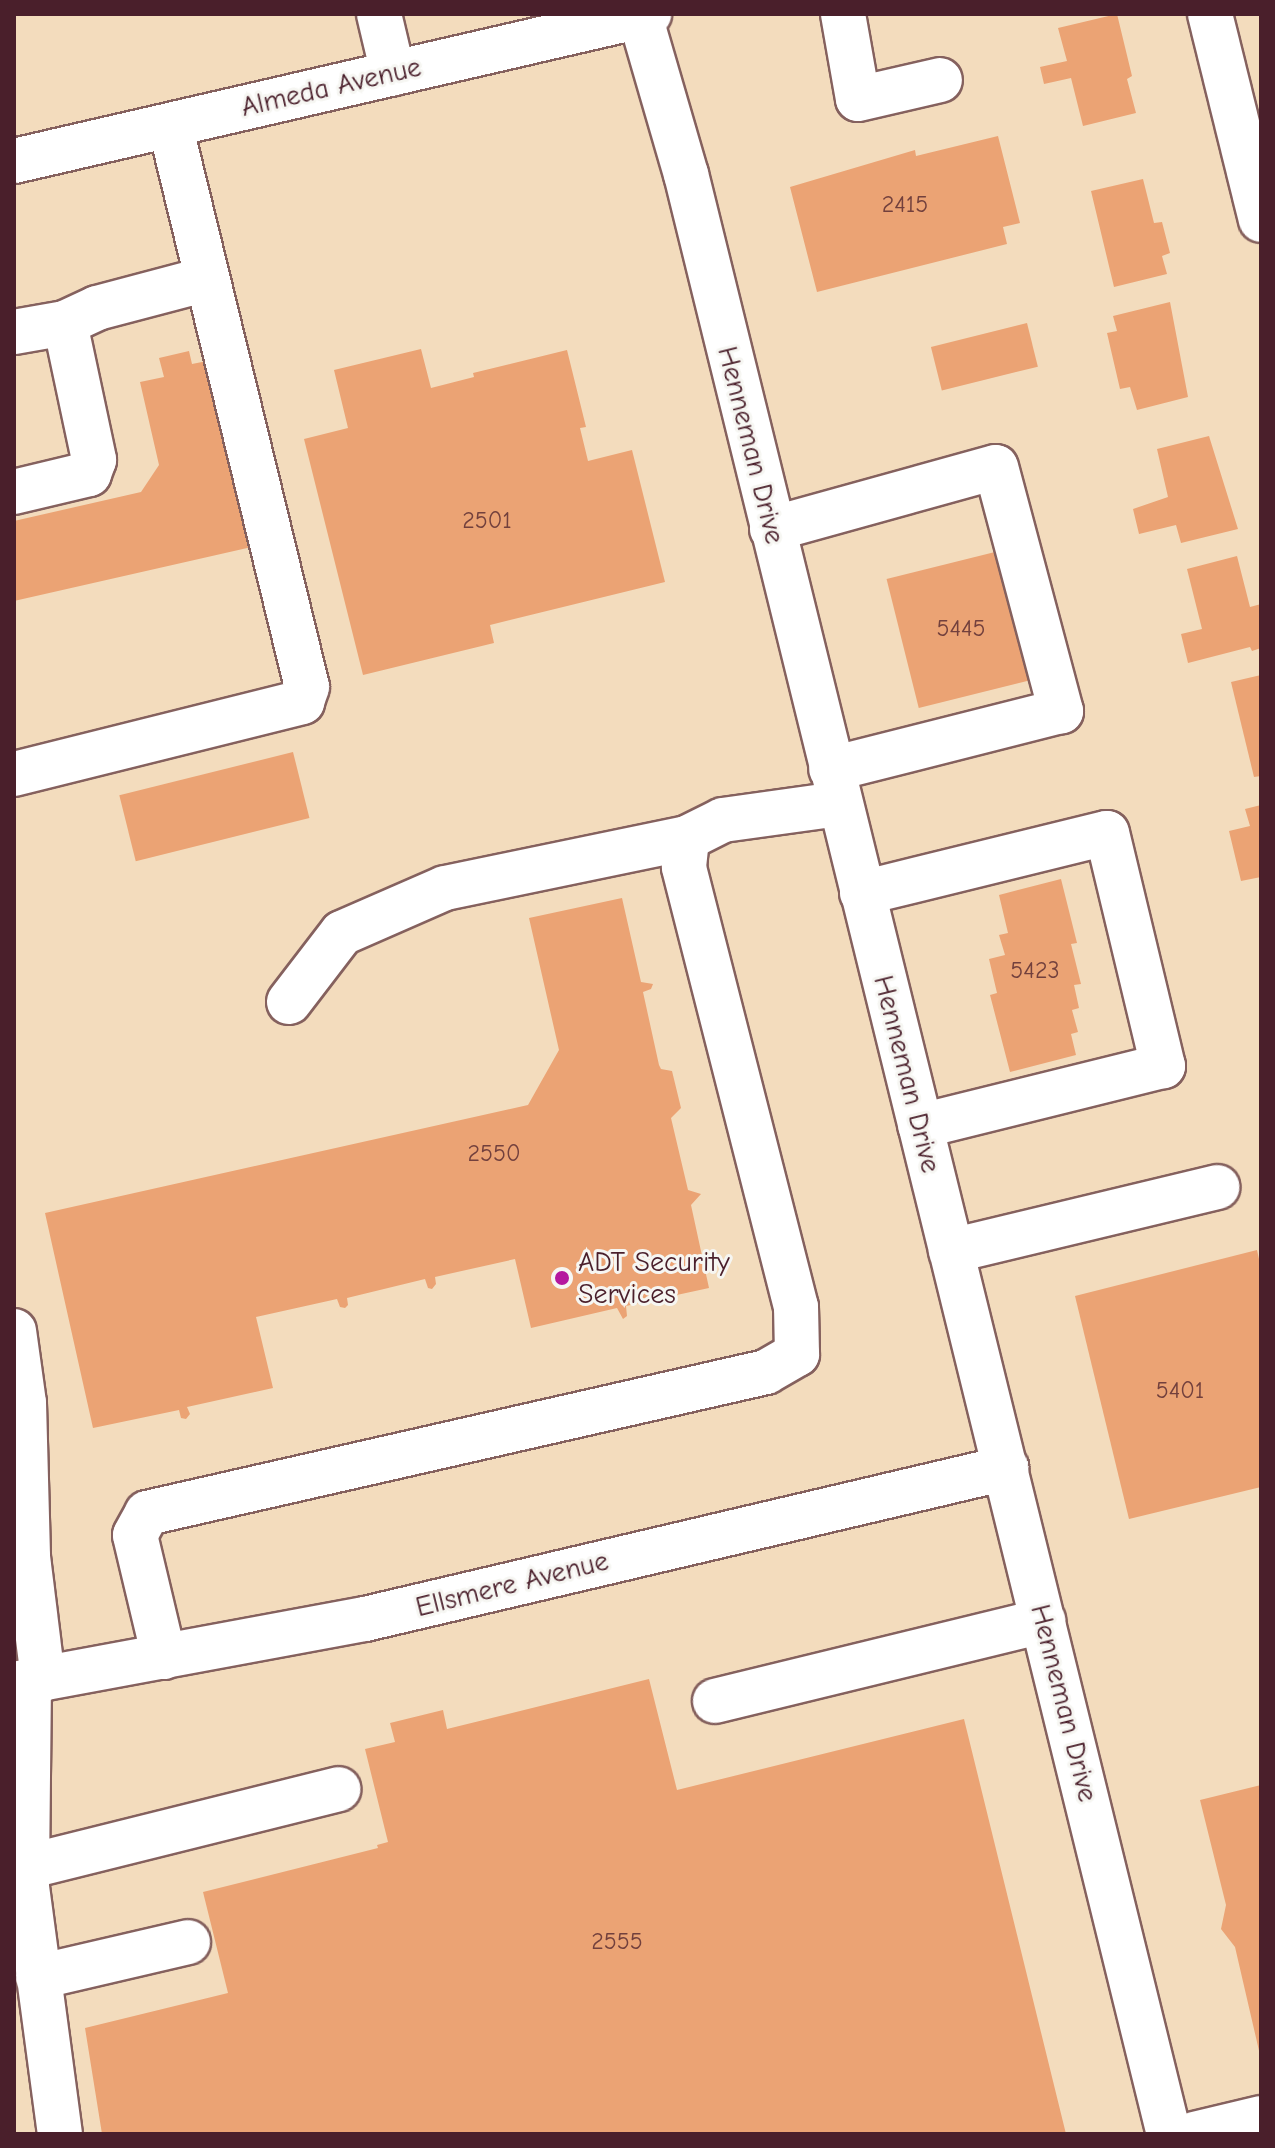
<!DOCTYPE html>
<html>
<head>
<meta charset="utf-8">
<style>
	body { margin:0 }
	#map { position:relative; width:1275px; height:2148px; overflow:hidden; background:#f3dcbd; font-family:"Comic Neue",sans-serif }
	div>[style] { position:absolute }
	.building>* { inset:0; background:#eba374; transform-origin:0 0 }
	.roads { filter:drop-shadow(2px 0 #85615e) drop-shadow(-2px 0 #85615e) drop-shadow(0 2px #85615e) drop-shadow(0 -2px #85615e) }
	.minor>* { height:44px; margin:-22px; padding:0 22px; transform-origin:22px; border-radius:22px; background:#fff }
	.dots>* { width:22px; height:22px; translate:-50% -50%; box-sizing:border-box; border:4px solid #f6f6f2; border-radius:50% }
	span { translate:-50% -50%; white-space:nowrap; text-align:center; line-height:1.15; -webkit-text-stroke:6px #f6f6f2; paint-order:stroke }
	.number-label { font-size:24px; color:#72403d }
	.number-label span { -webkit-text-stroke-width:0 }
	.street-label { font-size:28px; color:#4a1f2b }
	.poi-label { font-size:28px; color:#4a1f2b }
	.left { translate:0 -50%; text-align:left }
	.frame { position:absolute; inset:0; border:16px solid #4a1f2b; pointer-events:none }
</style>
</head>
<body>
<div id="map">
	<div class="building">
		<div style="clip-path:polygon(1117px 14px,1132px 76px,1127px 79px,1136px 113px,1083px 126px,1071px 78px,1044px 84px,1040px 67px,1067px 61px,1058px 28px)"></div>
		<div style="clip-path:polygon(998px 136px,1020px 223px,1003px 227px,1007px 244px,817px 292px,790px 187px,915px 150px,916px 156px)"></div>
		<div style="clip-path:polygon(1143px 179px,1154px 223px,1162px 222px,1170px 253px,1162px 256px,1167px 274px,1114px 287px,1091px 191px)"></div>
		<div style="clip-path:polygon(1170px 302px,1188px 397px,1137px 410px,1130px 387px,1120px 389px,1107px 333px,1117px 331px,1113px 316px)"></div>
		<div style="left:1027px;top:323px;width:45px;height:99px;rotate:76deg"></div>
		<div style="clip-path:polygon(421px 349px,431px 388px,474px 377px,473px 373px,567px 350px,586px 427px,580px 428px,588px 461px,632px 450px,665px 582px,490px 625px,494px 643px,363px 675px,304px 439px,348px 428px,334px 370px)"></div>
		<div style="clip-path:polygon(189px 351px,192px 364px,207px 361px,256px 546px,14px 601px,14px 521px,141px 492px,159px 465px,140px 382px,164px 377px,159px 358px)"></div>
		<div style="clip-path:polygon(1209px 436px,1238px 529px,1181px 543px,1176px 525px,1139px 534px,1133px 509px,1168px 497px,1157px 449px)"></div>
		<div style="left:1003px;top:550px;width:133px;height:120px;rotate:76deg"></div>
		<div style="clip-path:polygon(1237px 556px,1250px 607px,1261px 604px,1261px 648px,1252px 651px,1250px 647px,1188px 663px,1181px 634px,1202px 629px,1187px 569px)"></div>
		<div style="clip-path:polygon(1261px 675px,1261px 776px,1254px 777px,1231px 682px)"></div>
		<div style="left:293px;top:752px;width:68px;height:179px;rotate:76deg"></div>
		<div style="clip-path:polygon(1261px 805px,1261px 877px,1241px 881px,1229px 831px,1250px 826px,1245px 809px)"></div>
		<div style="clip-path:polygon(1061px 879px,1077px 943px,1071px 944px,1081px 984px,1074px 985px,1079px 1008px,1072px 1010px,1078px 1032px,1071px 1034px,1076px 1055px,1010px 1072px,990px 995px,997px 993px,989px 959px,1005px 955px,999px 935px,1008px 933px,999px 895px)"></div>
		<div style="clip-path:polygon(622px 898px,641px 982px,653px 984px,651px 989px,643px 992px,659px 1065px,661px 1069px,672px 1071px,681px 1108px,671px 1118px,688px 1190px,701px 1194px,691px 1205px,709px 1288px,626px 1306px,627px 1316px,623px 1319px,617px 1308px,531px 1328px,515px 1259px,435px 1277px,436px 1284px,432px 1289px,428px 1288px,425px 1279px,347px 1298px,348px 1305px,345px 1308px,340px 1307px,337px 1299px,256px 1317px,273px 1388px,187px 1407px,190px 1414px,186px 1419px,181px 1418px,179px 1410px,93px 1428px,45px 1213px,528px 1105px,559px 1050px,529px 918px)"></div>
		<div style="clip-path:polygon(1257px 1250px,1261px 1268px,1261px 1487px,1129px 1519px,1075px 1296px)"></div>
		<div style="clip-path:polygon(649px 1679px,677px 1790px,964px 1719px,1066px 2134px,102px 2134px,85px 2028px,228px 1993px,203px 1892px,378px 1848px,377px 1845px,388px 1842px,365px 1749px,395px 1742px,390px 1723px,443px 1710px,447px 1729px)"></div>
		<div style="clip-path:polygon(1261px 1785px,1261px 2054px,1260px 2055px,1235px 1947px,1221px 1929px,1226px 1905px,1200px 1800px)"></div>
	</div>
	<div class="roads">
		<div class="minor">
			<div style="left:379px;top:14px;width:61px;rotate:76.7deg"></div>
			<div style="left:843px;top:14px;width:86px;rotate:80deg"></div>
			<div style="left:858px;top:99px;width:84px;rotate:-13deg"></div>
			<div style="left:1210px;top:14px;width:212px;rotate:76.1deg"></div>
			<div style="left:640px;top:16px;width:165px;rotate:73.8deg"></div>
			<div style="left:686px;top:174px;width:2019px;rotate:76.16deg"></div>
			<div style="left:14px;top:161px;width:652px;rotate:-13.03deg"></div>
			<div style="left:65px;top:323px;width:35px;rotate:-25deg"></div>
			<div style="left:97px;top:308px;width:114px;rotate:-14.8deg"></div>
			<div style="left:14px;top:332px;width:52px;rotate:-10deg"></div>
			<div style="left:65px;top:323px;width:140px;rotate:78deg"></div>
			<div style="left:94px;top:460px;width:15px;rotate:110deg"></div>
			<div style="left:89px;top:474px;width:77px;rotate:166.5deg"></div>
			<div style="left:772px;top:529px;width:232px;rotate:-15.5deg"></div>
			<div style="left:996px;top:467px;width:253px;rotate:75.1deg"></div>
			<div style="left:1061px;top:711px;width:237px;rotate:165.8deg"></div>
			<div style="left:14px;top:774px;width:297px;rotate:-14deg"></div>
			<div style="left:302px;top:702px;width:16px;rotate:-72deg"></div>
			<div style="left:307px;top:687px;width:578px;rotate:-103.7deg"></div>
			<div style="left:862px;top:893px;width:252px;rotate:-13.8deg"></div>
			<div style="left:1107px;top:833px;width:240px;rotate:76.5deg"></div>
			<div style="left:1163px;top:1066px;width:250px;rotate:166.1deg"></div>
			<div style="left:289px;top:1002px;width:87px;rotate:-52.5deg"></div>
			<div style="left:342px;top:933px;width:112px;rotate:-23.6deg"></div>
			<div style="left:445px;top:888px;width:247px;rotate:-11.7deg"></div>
			<div style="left:951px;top:1251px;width:274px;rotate:-13.5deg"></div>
			<div style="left:14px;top:1331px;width:73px;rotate:82.1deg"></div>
			<div style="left:24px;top:1403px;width:154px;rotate:88.5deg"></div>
			<div style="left:28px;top:1557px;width:123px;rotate:83deg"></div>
			<div style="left:164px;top:1657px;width:125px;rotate:-103.4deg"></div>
			<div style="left:135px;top:1535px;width:25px;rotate:-61deg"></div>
			<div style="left:147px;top:1513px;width:635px;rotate:-12.83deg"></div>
			<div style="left:766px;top:1372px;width:36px;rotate:-30deg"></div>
			<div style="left:797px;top:1354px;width:47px;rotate:-91.2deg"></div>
			<div style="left:796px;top:1307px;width:454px;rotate:-104.3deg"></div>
			<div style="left:684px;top:867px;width:29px;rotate:-84deg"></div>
			<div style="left:687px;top:838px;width:40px;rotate:-26.6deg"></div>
			<div style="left:723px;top:820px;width:117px;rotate:-7.9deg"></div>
			<div style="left:29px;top:1681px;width:206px;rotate:90.6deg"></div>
			<div style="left:27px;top:1887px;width:249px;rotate:82.4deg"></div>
			<div style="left:14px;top:1684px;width:357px;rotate:-10.5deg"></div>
			<div style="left:365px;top:1619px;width:659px;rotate:-13.26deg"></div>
			<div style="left:715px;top:1701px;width:338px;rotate:-13.7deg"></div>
			<div style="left:26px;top:1867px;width:322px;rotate:-14deg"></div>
			<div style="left:38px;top:1977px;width:154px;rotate:-13.1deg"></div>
			<div style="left:1194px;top:2134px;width:69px;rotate:-13.4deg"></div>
		</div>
	</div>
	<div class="dots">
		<div style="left:562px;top:1278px;background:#b5179e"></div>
	</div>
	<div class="number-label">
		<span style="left:905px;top:205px">2415</span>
		<span style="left:487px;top:521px">2501</span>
		<span style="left:961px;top:629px">5445</span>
		<span style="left:1035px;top:971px">5423</span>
		<span style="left:494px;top:1154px">2550</span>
		<span style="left:1180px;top:1391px">5401</span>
		<span style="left:617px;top:1942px">2555</span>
	</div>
	<div class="street-label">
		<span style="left:331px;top:87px;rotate:-13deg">Almeda Avenue</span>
		<span style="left:751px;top:445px;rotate:76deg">Henneman Drive</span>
		<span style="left:907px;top:1074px;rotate:76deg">Henneman Drive</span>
		<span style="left:512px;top:1584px;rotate:-14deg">Ellsmere Avenue</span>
		<span style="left:1064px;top:1703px;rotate:76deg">Henneman Drive</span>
	</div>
	<div class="poi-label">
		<span class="left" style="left:578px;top:1278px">ADT Security<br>Services</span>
	</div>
	<div class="frame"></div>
</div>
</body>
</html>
